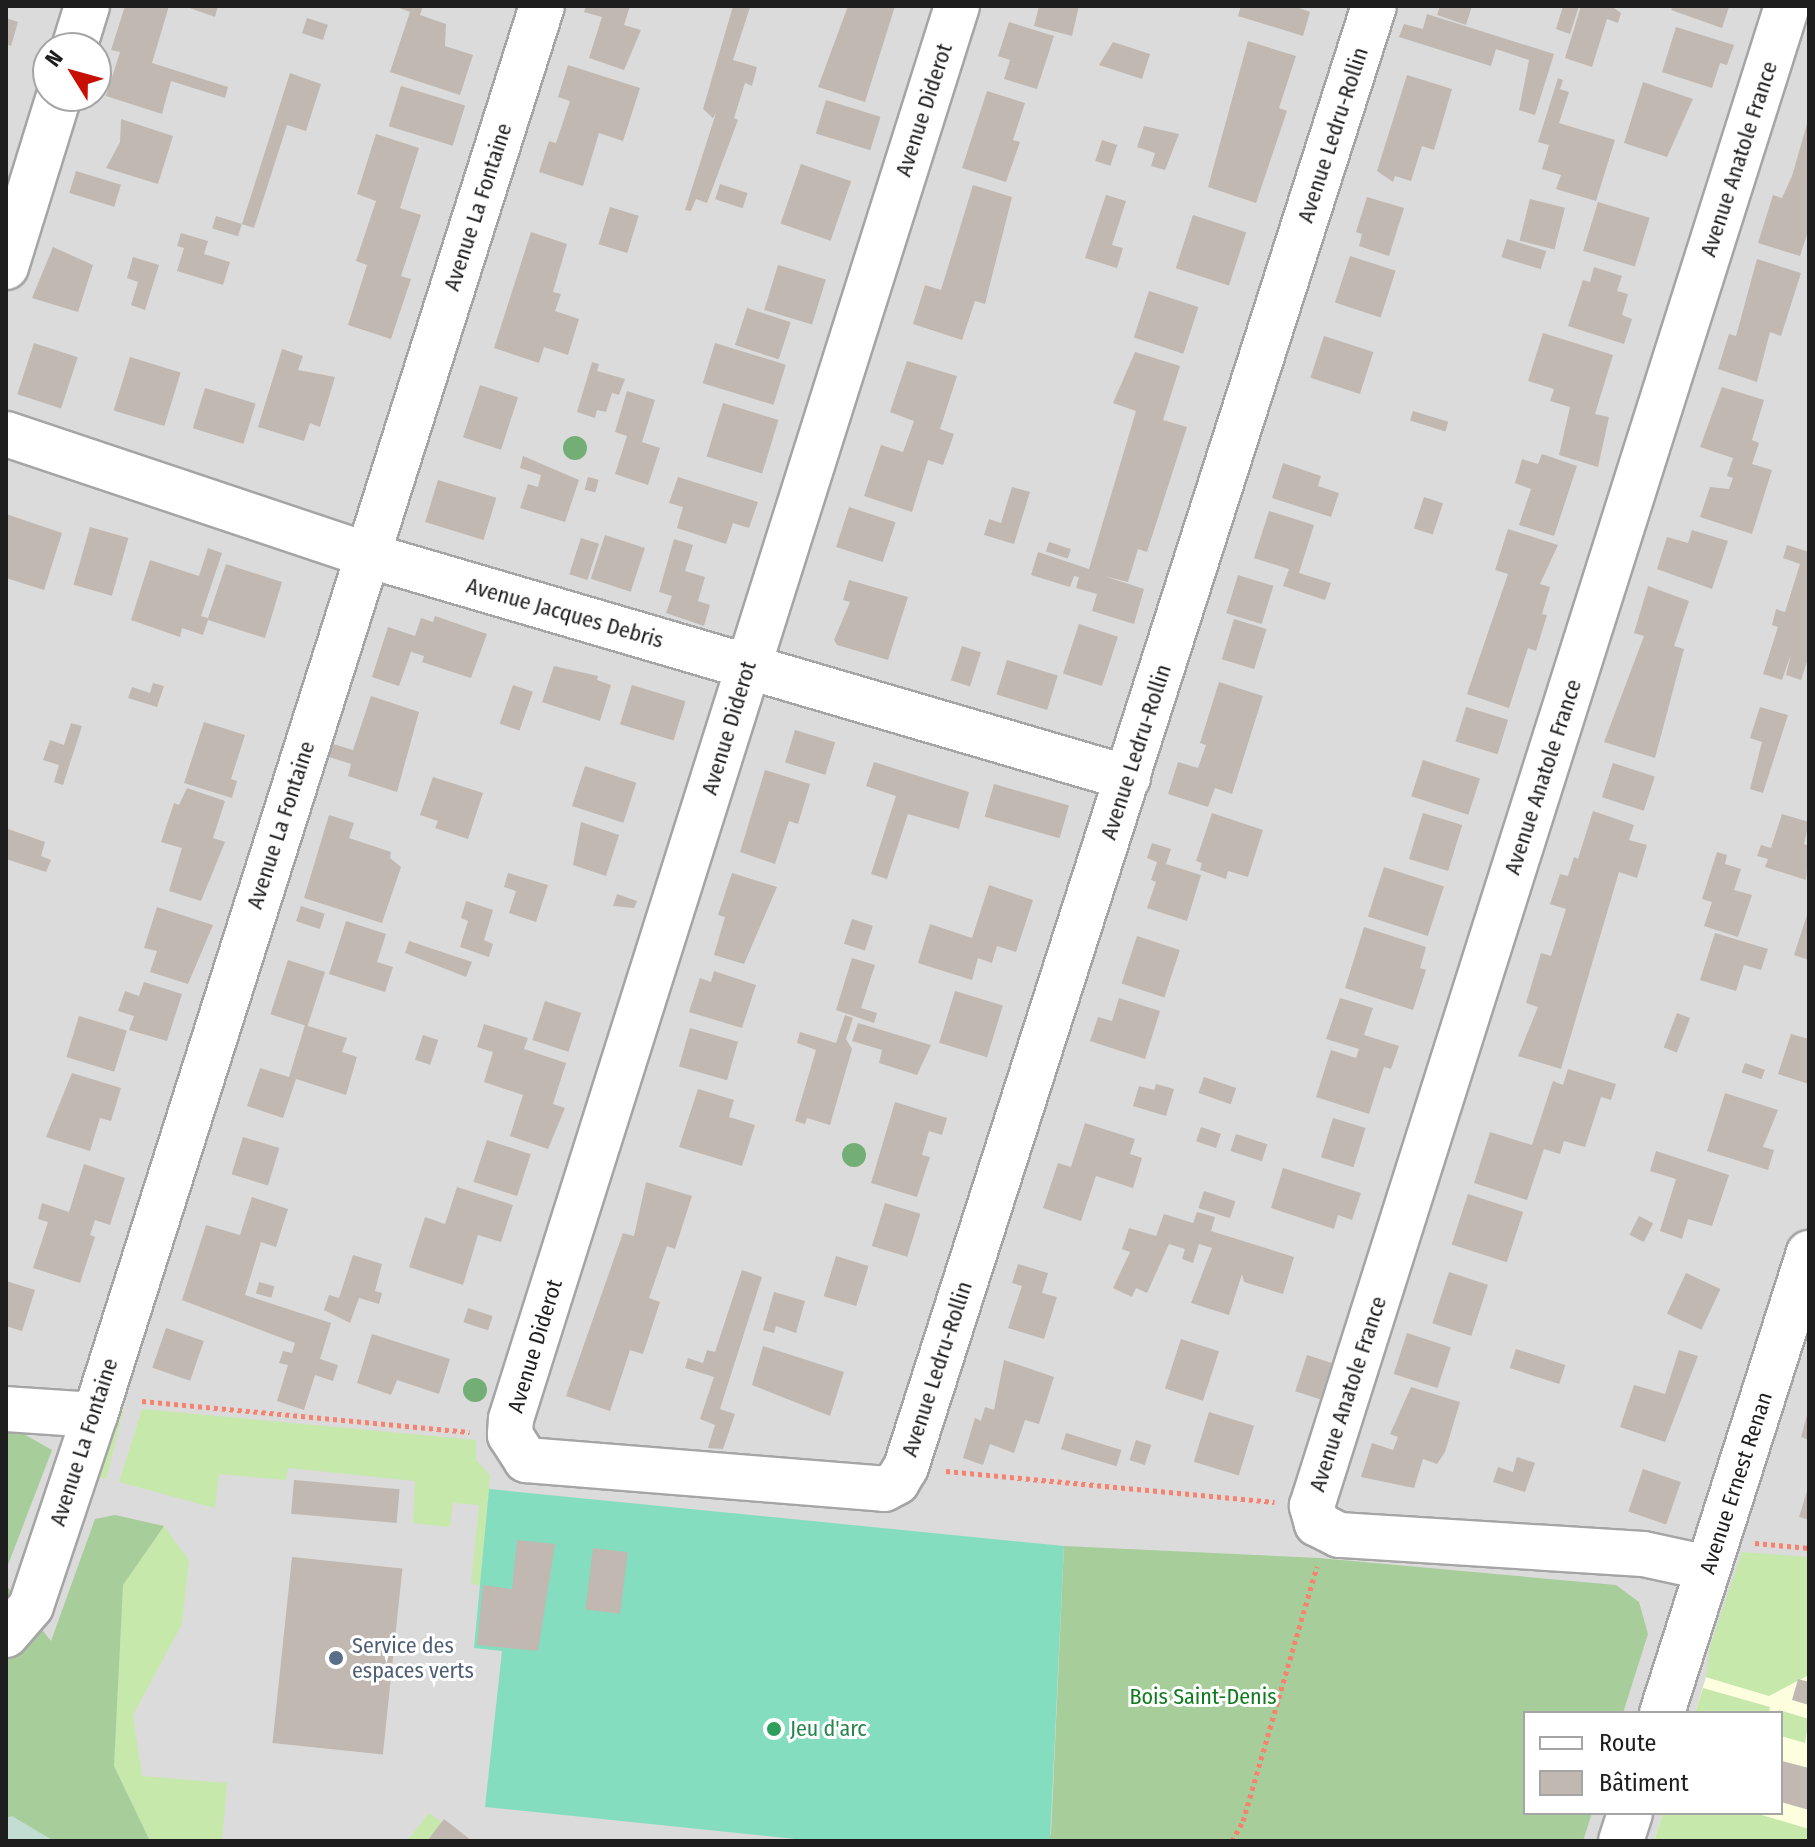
<!DOCTYPE html>
<html>
<head>
<meta charset="utf-8">
<style>
	body { margin:0 }
	#map { position:relative; width:1815px; height:1847px; overflow:hidden; background:#efece4; font-family:"Fira Sans Condensed",sans-serif }
	div>[style] { position:absolute }
	.residential>* { inset:0; background:#dcdbdb }
	.education>* { inset:0; background:#fdfede }
	.grass>* { inset:0; background:#c6e8ab }
	.forest>* { inset:0; background:#a6cd9a }
	.wetland>* { inset:0; background:#c2ddd2 }
	.pitch>* { inset:0; background:#84ddbf }
	.building>* { inset:0; background:#c0b8b1; transform-origin:0 0 }
	.path>* { height:5px; margin-top:-2.5px; transform-origin:0; background:repeating-linear-gradient(90deg,#f7836e 0 4px,transparent 0 8px) }
	.roads { filter:drop-shadow(2px 0 #a5a5a5) drop-shadow(-2px 0 #a5a5a5) drop-shadow(0 2px #a5a5a5) drop-shadow(0 -2px #a5a5a5) }
	.minor>* { height:44px; margin:-22px; padding:0 22px; transform-origin:22px; border-radius:22px; background:#fff }
	.trees>* { width:24px; height:24px; margin:-12px; border-radius:50%; background:#73ae77 }
	.dots>* { width:22px; height:22px; translate:-50% -50%; box-sizing:border-box; border:4px solid #fff; border-radius:50% }
	span { translate:-50% -50%; white-space:nowrap; text-align:center; line-height:1.15; -webkit-text-stroke:6px #fff; paint-order:stroke }
	.street-label { font-size:22px; color:#1e1e1e }
	.service-label { font-size:22px; color:#4e5e75 }
	.left { translate:0 -50%; text-align:left }
	.park-label { font-size:22px; color:#0e7b1d }
	.leisure-label { font-size:22px; color:#27864d }
	.frame { position:absolute; inset:0; border:8px solid #1e1e1e; pointer-events:none }
	.legend { position:absolute; left:1523px; top:1711px; width:260px; height:104px; box-sizing:border-box; background:#fff; border:2px solid #a5a5a5; margin:0; padding:10px 14px; list-style:none; font-size:24px; color:#1e1e1e }
	.legend li { display:flex; align-items:center; gap:16px; height:40px }
	.legend b { width:40px; border:2px solid #a5a5a5 }
	.north { position:absolute; left:32px; top:32px; width:80px; height:80px; box-sizing:border-box; background:#fff; border:2px solid #a5a5a5; border-radius:50%; rotate:307deg; font-size:22px; font-weight:700; line-height:32px; text-align:center; color:#1e1e1e }
	.north::after { content:''; display:block; margin:auto; width:28px; height:36px; background:#c80f04; clip-path:polygon(50% 0,100% 100%,50% 72%,0 100%) }
</style>
</head>
<body>
<div id="map">
	<div class="residential">
		<div style="clip-path:polygon(evenodd,6px 6px,1809px 6px,1809px 1841px,6px 1841px,6px 6px,48px 48px,96px 48px,96px 96px,48px 96px,48px 48px,6px 6px,1525px 1713px,1781px 1713px,1781px 1813px,1525px 1813px,1525px 1713px)"></div>
	</div>
	<div class="education">
		<div style="clip-path:polygon(1809px 1601px,1809px 1841px,1654px 1841px,1663px 1813px,1781px 1813px,1781px 1713px,1695px 1713px,1706px 1677px,1761px 1693px)"></div>
	</div>
	<div class="grass">
		<div style="clip-path:polygon(110px 1405px,124px 1408px,106px 1479px,94px 1476px)"></div>
		<div style="clip-path:polygon(142px 1409px,476px 1440px,476px 1460px,490px 1475px,480px 1585px,471px 1584px,479px 1505px,453px 1503px,450px 1527px,413px 1523px,415px 1481px,288px 1468px,286px 1480px,219px 1474px,215px 1508px,119px 1482px)"></div>
		<div style="clip-path:polygon(164px 1526px,189px 1560px,182px 1624px,133px 1715px,142px 1776px,227px 1783px,222px 1841px,150px 1841px,114px 1766px,123px 1585px)"></div>
		<div style="clip-path:polygon(1742px 1552px,1809px 1557px,1809px 1675px,1769px 1696px,1706px 1677px,1710px 1647px)"></div>
		<div style="clip-path:polygon(1703px 1688px,1770px 1707px,1769px 1713px,1695px 1713px)"></div>
		<div style="clip-path:polygon(1779px 1710px,1809px 1719px,1805px 1743px,1781px 1736px)"></div>
		<div style="clip-path:polygon(429px 1813px,468px 1841px,407px 1841px)"></div>
		<div style="clip-path:polygon(1663px 1813px,1755px 1813px,1809px 1829px,1809px 1836px,1807px 1841px,1654px 1841px)"></div>
	</div>
	<div class="forest">
		<div style="clip-path:polygon(6px 1424px,52px 1450px,6px 1570px)"></div>
		<div style="clip-path:polygon(115px 1515px,164px 1526px,123px 1585px,114px 1766px,150px 1841px,6px 1841px,6px 1585px,51px 1641px,95px 1519px)"></div>
		<div style="clip-path:polygon(1064px 1546px,1319px 1558px,1616px 1585px,1639px 1602px,1648px 1634px,1623px 1713px,1525px 1713px,1525px 1813px,1592px 1813px,1583px 1841px,1037px 1841px,1051px 1835px)"></div>
	</div>
	<div class="wetland">
		<div style="clip-path:polygon(12px 1816px,49px 1838px,53px 1841px,6px 1841px,6px 1818px)"></div>
	</div>
	<div class="pitch">
		<div style="clip-path:polygon(489px 1489px,1064px 1546px,1050px 1841px,815px 1841px,485px 1807px,502px 1651px,474px 1648px)"></div>
	</div>
	<div class="building">
		<div style="clip-path:polygon(125px 6px,169px 6px,152px 63px,228px 87px,225px 98px,171px 81px,162px 114px,106px 96px,120px 52px,111px 50px)"></div>
		<div style="clip-path:polygon(184px 6px,218px 6px,215px 17px)"></div>
		<div style="clip-path:polygon(394px 6px,423px 6px,420px 15px,446px 24px,445px 46px,473px 55px,460px 95px,390px 72px,410px 12px)"></div>
		<div style="clip-path:polygon(586px 6px,630px 6px,624px 25px,641px 30px,624px 70px,589px 58px,602px 17px,584px 12px)"></div>
		<div style="clip-path:polygon(733px 6px,750px 7px,733px 60px,757px 67px,752px 86px,745px 83px,734px 118px,738px 120px,707px 203px,696px 199px,691px 211px,685px 210px,716px 113px,713px 118px,703px 109px)"></div>
		<div style="clip-path:polygon(848px 6px,895px 6px,865px 102px,818px 87px)"></div>
		<div style="clip-path:polygon(1039px 6px,1079px 6px,1072px 36px,1034px 26px)"></div>
		<div style="clip-path:polygon(1241px 6px,1294px 6px,1310px 12px,1303px 36px,1238px 16px)"></div>
		<div style="clip-path:polygon(1440px 6px,1472px 6px,1466px 25px,1437px 15px)"></div>
		<div style="clip-path:polygon(1563px 6px,1579px 6px,1570px 34px,1556px 29px)"></div>
		<div style="clip-path:polygon(1581px 6px,1611px 6px,1621px 13px,1618px 23px,1607px 19px,1592px 67px,1565px 58px)"></div>
		<div style="clip-path:polygon(1673px 6px,1726px 6px,1729px 7px,1722px 28px,1671px 10px)"></div>
		<div style="clip-path:polygon(1427px 14px,1554px 54px,1535px 115px,1519px 110px,1529px 60px,1496px 49px,1491px 66px,1399px 37px,1404px 24px,1423px 29px)"></div>
		<div style="clip-path:polygon(6px 18px,18px 22px,11px 46px,6px 44px)"></div>
		<div style="left:307px;top:18px;width:22px;height:16px;rotate:18deg"></div>
		<div style="clip-path:polygon(1009px 22px,1054px 36px,1037px 89px,1004px 79px,1010px 60px,998px 56px)"></div>
		<div style="clip-path:polygon(1676px 27px,1734px 45px,1727px 65px,1720px 63px,1712px 88px,1662px 72px)"></div>
		<div style="clip-path:polygon(1248px 41px,1296px 56px,1279px 108px,1287px 111px,1256px 203px,1208px 187px)"></div>
		<div style="clip-path:polygon(1113px 42px,1150px 54px,1142px 79px,1099px 65px)"></div>
		<div style="clip-path:polygon(568px 65px,640px 88px,623px 141px,599px 133px,583px 186px,539px 172px,549px 141px,556px 143px,570px 101px,558px 97px)"></div>
		<div style="clip-path:polygon(290px 73px,321px 84px,306px 131px,287px 125px,254px 228px,242px 224px)"></div>
		<div style="clip-path:polygon(1407px 75px,1452px 89px,1434px 150px,1422px 146px,1411px 181px,1395px 176px,1393px 182px,1377px 171px)"></div>
		<div style="clip-path:polygon(1558px 78px,1563px 80px,1560px 89px,1569px 92px,1559px 123px,1615px 140px,1596px 201px,1556px 189px,1561px 175px,1542px 169px,1549px 145px,1538px 142px)"></div>
		<div style="clip-path:polygon(1643px 82px,1693px 99px,1667px 157px,1624px 143px)"></div>
		<div style="left:401px;top:86px;width:67px;height:42px;rotate:17deg"></div>
		<div style="clip-path:polygon(987px 91px,1025px 103px,1013px 140px,1020px 142px,1006px 182px,962px 168px)"></div>
		<div style="left:826px;top:100px;width:57px;height:35px;rotate:17deg"></div>
		<div style="clip-path:polygon(1809px 117px,1809px 228px,1800px 256px,1758px 243px,1773px 195px,1782px 198px,1792px 176px)"></div>
		<div style="clip-path:polygon(121px 119px,173px 136px,158px 184px,106px 168px,120px 142px)"></div>
		<div style="clip-path:polygon(1144px 126px,1179px 134px,1165px 170px,1151px 166px,1155px 153px,1137px 147px)"></div>
		<div style="clip-path:polygon(376px 134px,419px 148px,400px 208px,421px 215px,401px 276px,411px 279px,391px 339px,348px 325px,367px 265px,356px 261px,376px 201px,357px 194px)"></div>
		<div style="left:1102px;top:140px;width:16px;height:22px;rotate:18deg"></div>
		<div style="left:801px;top:164px;width:53px;height:63px;rotate:19deg"></div>
		<div style="left:76px;top:171px;width:47px;height:23px;rotate:17deg"></div>
		<div style="left:720px;top:184px;width:29px;height:16px;rotate:18deg"></div>
		<div style="clip-path:polygon(973px 185px,1012px 197px,985px 304px,975px 301px,962px 340px,913px 324px,925px 285px,941px 290px)"></div>
		<div style="clip-path:polygon(1106px 195px,1126px 201px,1112px 245px,1123px 248px,1117px 268px,1085px 258px)"></div>
		<div style="clip-path:polygon(1367px 197px,1404px 208px,1389px 256px,1359px 246px,1362px 234px,1356px 232px)"></div>
		<div style="left:1530px;top:199px;width:36px;height:43px;rotate:14deg"></div>
		<div style="left:1598px;top:202px;width:54px;height:51px;rotate:17deg"></div>
		<div style="left:610px;top:207px;width:30px;height:39px;rotate:17deg"></div>
		<div style="left:1193px;top:215px;width:56px;height:56px;rotate:18deg"></div>
		<div style="left:216px;top:216px;width:27px;height:13px;rotate:17deg"></div>
		<div style="clip-path:polygon(531px 232px,567px 244px,553px 292px,561px 294px,555px 311px,579px 319px,568px 355px,544px 347px,539px 363px,494px 348px)"></div>
		<div style="clip-path:polygon(181px 233px,208px 241px,204px 254px,230px 262px,223px 285px,177px 271px,184px 248px,177px 246px)"></div>
		<div style="left:1507px;top:239px;width:41px;height:19px;rotate:17deg"></div>
		<div style="clip-path:polygon(53px 247px,93px 265px,78px 312px,32px 298px)"></div>
		<div style="left:1350px;top:256px;width:48px;height:49px;rotate:18deg"></div>
		<div style="clip-path:polygon(133px 257px,159px 265px,145px 310px,131px 305px,138px 282px,127px 278px)"></div>
		<div style="clip-path:polygon(1757px 259px,1801px 273px,1781px 336px,1770px 332px,1757px 382px,1718px 369px,1729px 334px,1736px 336px)"></div>
		<div style="left:778px;top:265px;width:50px;height:47px;rotate:17deg"></div>
		<div style="clip-path:polygon(1594px 267px,1622px 276px,1617px 291px,1628px 294px,1622px 315px,1632px 319px,1624px 344px,1568px 326px,1583px 280px,1590px 282px)"></div>
		<div style="left:1149px;top:291px;width:52px;height:49px;rotate:18deg"></div>
		<div style="left:747px;top:308px;width:46px;height:39px;rotate:18deg"></div>
		<div style="clip-path:polygon(1543px 333px,1613px 355px,1595px 414px,1609px 417px,1598px 467px,1559px 455px,1570px 407px,1550px 401px,1554px 389px,1528px 381px)"></div>
		<div style="left:1324px;top:336px;width:52px;height:44px;rotate:18deg"></div>
		<div style="left:34px;top:343px;width:46px;height:54px;rotate:18deg"></div>
		<div style="left:715px;top:343px;width:74px;height:42px;rotate:17deg"></div>
		<div style="clip-path:polygon(282px 349px,303px 356px,298px 370px,335px 377px,320px 427px,310px 423px,304px 441px,258px 427px)"></div>
		<div style="clip-path:polygon(1135px 352px,1180px 366px,1163px 420px,1187px 427px,1147px 552px,1138px 549px,1128px 582px,1104px 576px,1144px 589px,1134px 624px,1092px 611px,1097px 594px,1076px 588px,1079px 577px,1074px 576px,1070px 587px,1031px 575px,1038px 552px,1089px 569px,1136px 411px,1113px 403px)"></div>
		<div style="left:130px;top:357px;width:53px;height:56px;rotate:17deg"></div>
		<div style="clip-path:polygon(907px 361px,957px 376px,940px 429px,954px 434px,943px 465px,928px 460px,912px 512px,864px 496px,881px 445px,903px 452px,914px 421px,890px 412px)"></div>
		<div style="clip-path:polygon(592px 362px,599px 364px,597px 371px,625px 379px,619px 395px,612px 393px,606px 412px,597px 410px,595px 418px,577px 412px)"></div>
		<div style="left:480px;top:385px;width:40px;height:55px;rotate:18deg"></div>
		<div style="clip-path:polygon(1722px 387px,1764px 400px,1752px 440px,1759px 443px,1752px 464px,1772px 470px,1752px 534px,1700px 517px,1710px 487px,1729px 489px,1733px 478px,1727px 476px,1733px 458px,1700px 447px)"></div>
		<div style="left:205px;top:388px;width:53px;height:42px;rotate:17deg"></div>
		<div style="clip-path:polygon(627px 391px,655px 400px,642px 442px,660px 448px,648px 485px,615px 474px,627px 436px,615px 432px)"></div>
		<div style="left:723px;top:403px;width:58px;height:56px;rotate:17deg"></div>
		<div style="left:1413px;top:411px;width:37px;height:10px;rotate:17deg"></div>
		<div style="clip-path:polygon(1542px 454px,1577px 466px,1554px 536px,1519px 525px,1531px 489px,1515px 483px,1522px 459px,1538px 464px)"></div>
		<div style="clip-path:polygon(523px 456px,579px 480px,565px 522px,520px 508px,528px 484px,538px 487px,541px 475px,520px 468px)"></div>
		<div style="clip-path:polygon(1283px 463px,1321px 476px,1318px 486px,1339px 493px,1331px 517px,1272px 498px)"></div>
		<div style="left:588px;top:477px;width:11px;height:13px;rotate:15deg"></div>
		<div style="clip-path:polygon(678px 477px,758px 502px,749px 528px,733px 523px,726px 544px,677px 528px,683px 507px,669px 503px)"></div>
		<div style="left:438px;top:480px;width:61px;height:44px;rotate:17deg"></div>
		<div style="clip-path:polygon(1012px 487px,1030px 492px,1014px 544px,984px 535px,989px 519px,1001px 523px)"></div>
		<div style="left:1424px;top:497px;width:20px;height:33px;rotate:18deg"></div>
		<div style="left:849px;top:507px;width:49px;height:42px;rotate:18deg"></div>
		<div style="clip-path:polygon(1269px 511px,1314px 525px,1299px 573px,1331px 583px,1325px 600px,1283px 586px,1289px 569px,1254px 558px)"></div>
		<div style="clip-path:polygon(6px 514px,62px 533px,44px 590px,6px 578px)"></div>
		<div style="left:90px;top:527px;width:40px;height:60px;rotate:16deg"></div>
		<div style="clip-path:polygon(1508px 529px,1558px 545px,1540px 584px,1550px 587px,1542px 614px,1547px 615px,1536px 651px,1528px 648px,1509px 708px,1467px 694px,1508px 574px,1495px 570px)"></div>
		<div style="clip-path:polygon(1692px 530px,1728px 541px,1712px 589px,1657px 569px,1667px 537px,1688px 543px)"></div>
		<div style="left:605px;top:535px;width:42px;height:46px;rotate:18deg"></div>
		<div style="left:581px;top:538px;width:19px;height:38px;rotate:18deg"></div>
		<div style="clip-path:polygon(674px 539px,693px 545px,685px 571px,705px 577px,698px 601px,710px 605px,704px 626px,666px 613px,672px 596px,659px 592px)"></div>
		<div style="left:1049px;top:542px;width:23px;height:10px;rotate:18deg"></div>
		<div style="clip-path:polygon(1787px 545px,1809px 552px,1809px 656px,1801px 680px,1786px 675px,1791px 654px,1782px 680px,1763px 674px,1778px 627px,1772px 625px,1776px 609px,1785px 612px,1800px 564px,1783px 558px)"></div>
		<div style="clip-path:polygon(208px 548px,222px 553px,201px 616px,208px 618px,226px 564px,282px 582px,265px 638px,208px 620px,203px 635px,182px 628px,180px 637px,131px 620px,150px 560px,199px 576px)"></div>
		<div style="left:1238px;top:575px;width:37px;height:40px;rotate:17deg"></div>
		<div style="clip-path:polygon(849px 580px,908px 597px,888px 660px,837px 645px,834px 640px,850px 602px,843px 600px)"></div>
		<div style="clip-path:polygon(1648px 586px,1689px 601px,1674px 646px,1684px 649px,1655px 758px,1604px 742px,1644px 636px,1634px 633px)"></div>
		<div style="clip-path:polygon(435px 616px,487px 634px,471px 678px,422px 662px,424px 656px,411px 652px,399px 686px,372px 677px,388px 627px,415px 636px,421px 618px,433px 622px)"></div>
		<div style="left:1234px;top:619px;width:34px;height:42px;rotate:17deg"></div>
		<div style="left:1079px;top:624px;width:41px;height:52px;rotate:18deg"></div>
		<div style="left:962px;top:646px;width:20px;height:36px;rotate:18deg"></div>
		<div style="left:1007px;top:660px;width:53px;height:36px;rotate:17deg"></div>
		<div style="clip-path:polygon(554px 666px,598px 676px,597px 680px,611px 685px,600px 721px,542px 702px)"></div>
		<div style="clip-path:polygon(1219px 682px,1263px 696px,1232px 794px,1215px 788px,1208px 807px,1168px 794px,1178px 762px,1198px 768px,1206px 745px,1200px 743px)"></div>
		<div style="clip-path:polygon(153px 683px,164px 686px,157px 707px,128px 698px,132px 687px,150px 693px)"></div>
		<div style="left:513px;top:685px;width:21px;height:41px;rotate:19deg"></div>
		<div style="left:632px;top:685px;width:56px;height:41px;rotate:17deg"></div>
		<div style="clip-path:polygon(371px 696px,419px 712px,397px 792px,348px 776px,351px 764px,326px 756px,330px 743px,353px 750px)"></div>
		<div style="left:1466px;top:707px;width:44px;height:36px;rotate:17deg"></div>
		<div style="clip-path:polygon(1760px 707px,1788px 715px,1763px 793px,1750px 789px,1762px 742px,1750px 738px)"></div>
		<div style="clip-path:polygon(204px 722px,245px 735px,231px 779px,237px 781px,232px 798px,184px 783px)"></div>
		<div style="clip-path:polygon(71px 723px,82px 726px,63px 785px,54px 782px,59px 765px,43px 760px,50px 740px,64px 745px)"></div>
		<div style="left:795px;top:730px;width:42px;height:34px;rotate:17deg"></div>
		<div style="left:1423px;top:760px;width:60px;height:38px;rotate:18deg"></div>
		<div style="clip-path:polygon(874px 762px,969px 792px,959px 829px,908px 814px,887px 879px,871px 874px,896px 796px,866px 786px)"></div>
		<div style="left:1613px;top:763px;width:44px;height:36px;rotate:18deg"></div>
		<div style="left:585px;top:766px;width:54px;height:42px;rotate:18deg"></div>
		<div style="clip-path:polygon(765px 770px,810px 784px,798px 824px,789px 821px,775px 864px,740px 852px)"></div>
		<div style="clip-path:polygon(433px 777px,483px 793px,468px 839px,435px 828px,438px 821px,420px 815px)"></div>
		<div style="left:994px;top:784px;width:78px;height:34px;rotate:16deg"></div>
		<div style="clip-path:polygon(187px 788px,225px 801px,213px 838px,225px 842px,201px 901px,169px 891px,182px 848px,161px 842px,174px 803px,179px 805px)"></div>
		<div style="clip-path:polygon(1593px 811px,1634px 825px,1629px 840px,1647px 845px,1637px 878px,1619px 872px,1561px 1069px,1518px 1056px,1538px 1007px,1526px 1003px,1541px 953px,1551px 956px,1566px 909px,1550px 904px,1560px 874px,1568px 876px,1574px 857px,1578px 859px)"></div>
		<div style="clip-path:polygon(1212px 813px,1263px 830px,1248px 877px,1228px 871px,1226px 879px,1200px 870px,1202px 863px,1196px 861px)"></div>
		<div style="left:1423px;top:813px;width:41px;height:48px;rotate:17deg"></div>
		<div style="clip-path:polygon(1782px 814px,1809px 822px,1804px 844px,1809px 846px,1806px 880px,1765px 867px,1768px 859px,1757px 856px,1761px 845px,1771px 848px)"></div>
		<div style="clip-path:polygon(329px 815px,354px 823px,349px 838px,391px 852px,390px 858px,401px 867px,382px 923px,304px 898px)"></div>
		<div style="clip-path:polygon(581px 822px,619px 835px,606px 876px,573px 865px)"></div>
		<div style="clip-path:polygon(8px 829px,45px 842px,41px 856px,51px 860px,46px 872px,6px 859px)"></div>
		<div style="clip-path:polygon(1152px 843px,1171px 849px,1166px 864px,1201px 875px,1187px 921px,1147px 908px,1156px 882px,1151px 880px,1157px 862px,1147px 858px)"></div>
		<div style="clip-path:polygon(1717px 852px,1727px 855px,1725px 864px,1741px 869px,1734px 890px,1752px 895px,1738px 937px,1704px 926px,1712px 902px,1702px 899px)"></div>
		<div style="left:1384px;top:867px;width:63px;height:52px;rotate:18deg"></div>
		<div style="clip-path:polygon(508px 873px,548px 885px,536px 922px,509px 913px,516px 891px,504px 887px)"></div>
		<div style="clip-path:polygon(732px 873px,777px 887px,744px 964px,714px 955px,725px 917px,718px 915px)"></div>
		<div style="clip-path:polygon(989px 885px,1033px 900px,1016px 952px,997px 946px,992px 963px,978px 958px,972px 980px,918px 963px,930px 924px,972px 938px)"></div>
		<div style="clip-path:polygon(617px 894px,637px 901px,634px 908px,613px 906px)"></div>
		<div style="clip-path:polygon(466px 901px,493px 910px,484px 940px,493px 944px,489px 957px,460px 947px,468px 921px,461px 918px)"></div>
		<div style="left:301px;top:906px;width:25px;height:16px;rotate:18deg"></div>
		<div style="clip-path:polygon(157px 907px,213px 925px,188px 984px,150px 972px,157px 951px,144px 948px)"></div>
		<div style="clip-path:polygon(1808px 912px,1809px 912px,1809px 960px,1794px 955px)"></div>
		<div style="left:852px;top:919px;width:22px;height:26px;rotate:18deg"></div>
		<div style="clip-path:polygon(346px 921px,386px 934px,377px 962px,393px 967px,385px 992px,329px 974px)"></div>
		<div style="clip-path:polygon(1364px 927px,1426px 947px,1420px 968px,1426px 970px,1413px 1010px,1345px 988px)"></div>
		<div style="clip-path:polygon(1715px 933px,1768px 949px,1761px 970px,1744px 965px,1736px 991px,1700px 980px)"></div>
		<div style="left:1137px;top:936px;width:45px;height:50px;rotate:18deg"></div>
		<div style="clip-path:polygon(409px 941px,472px 962px,466px 977px,405px 953px)"></div>
		<div style="clip-path:polygon(852px 958px,875px 965px,861px 1008px,877px 1013px,874px 1023px,836px 1010px)"></div>
		<div style="left:288px;top:960px;width:39px;height:57px;rotate:18deg"></div>
		<div style="clip-path:polygon(714px 971px,756px 985px,742px 1028px,689px 1012px,700px 978px,711px 982px)"></div>
		<div style="clip-path:polygon(144px 982px,182px 994px,167px 1041px,129px 1030px,134px 1016px,118px 1011px,125px 991px,139px 996px)"></div>
		<div style="left:955px;top:991px;width:50px;height:54px;rotate:17deg"></div>
		<div style="clip-path:polygon(1119px 998px,1160px 1011px,1145px 1059px,1090px 1041px,1098px 1017px,1112px 1021px)"></div>
		<div style="clip-path:polygon(1340px 998px,1373px 1008px,1364px 1035px,1399px 1046px,1391px 1069px,1384px 1067px,1369px 1114px,1316px 1097px,1331px 1050px,1356px 1058px,1359px 1049px,1326px 1039px)"></div>
		<div style="left:545px;top:1001px;width:38px;height:41px;rotate:18deg"></div>
		<div style="left:1677px;top:1013px;width:14px;height:37px;rotate:21deg"></div>
		<div style="clip-path:polygon(845px 1015px,853px 1018px,846px 1039px,852px 1049px,830px 1125px,807px 1118px,805px 1124px,795px 1121px,816px 1050px,797px 1043px,800px 1032px,836px 1043px)"></div>
		<div style="left:79px;top:1016px;width:50px;height:43px;rotate:17deg"></div>
		<div style="clip-path:polygon(858px 1023px,931px 1045px,917px 1075px,879px 1063px,882px 1050px,852px 1041px)"></div>
		<div style="clip-path:polygon(484px 1024px,528px 1038px,524px 1049px,566px 1063px,553px 1104px,565px 1108px,548px 1149px,510px 1136px,523px 1095px,484px 1082px,493px 1052px,477px 1047px)"></div>
		<div style="clip-path:polygon(305px 1025px,347px 1038px,342px 1052px,357px 1057px,346px 1095px,296px 1079px,283px 1118px,247px 1106px,260px 1068px,289px 1077px)"></div>
		<div style="left:690px;top:1028px;width:50px;height:40px;rotate:16deg"></div>
		<div style="clip-path:polygon(1791px 1034px,1809px 1039px,1809px 1084px,1778px 1074px)"></div>
		<div style="left:423px;top:1035px;width:16px;height:26px;rotate:18deg"></div>
		<div style="left:1745px;top:1063px;width:21px;height:10px;rotate:19deg"></div>
		<div style="clip-path:polygon(1568px 1069px,1616px 1084px,1611px 1100px,1601px 1097px,1585px 1147px,1564px 1141px,1560px 1154px,1544px 1149px,1527px 1200px,1474px 1183px,1490px 1132px,1532px 1145px,1553px 1081px,1563px 1085px)"></div>
		<div style="clip-path:polygon(72px 1073px,121px 1088px,111px 1121px,100px 1118px,90px 1151px,46px 1137px)"></div>
		<div style="left:1204px;top:1077px;width:34px;height:17px;rotate:19deg"></div>
		<div style="clip-path:polygon(1156px 1084px,1174px 1089px,1166px 1116px,1133px 1106px,1139px 1086px,1154px 1090px)"></div>
		<div style="clip-path:polygon(698px 1089px,734px 1100px,729px 1117px,755px 1125px,742px 1166px,679px 1147px)"></div>
		<div style="clip-path:polygon(1725px 1093px,1778px 1110px,1763px 1147px,1774px 1150px,1768px 1170px,1707px 1151px)"></div>
		<div style="clip-path:polygon(895px 1102px,947px 1118px,942px 1135px,929px 1131px,922px 1155px,930px 1157px,917px 1197px,871px 1183px)"></div>
		<div style="left:1333px;top:1118px;width:34px;height:41px;rotate:17deg"></div>
		<div style="clip-path:polygon(1085px 1123px,1135px 1139px,1130px 1154px,1142px 1158px,1133px 1188px,1096px 1176px,1081px 1221px,1043px 1208px,1058px 1163px,1071px 1167px)"></div>
		<div style="left:1201px;top:1127px;width:21px;height:15px;rotate:19deg"></div>
		<div style="left:1236px;top:1134px;width:33px;height:18px;rotate:18deg"></div>
		<div style="left:243px;top:1137px;width:38px;height:39px;rotate:17deg"></div>
		<div style="left:487px;top:1140px;width:46px;height:44px;rotate:18deg"></div>
		<div style="clip-path:polygon(1656px 1151px,1729px 1175px,1712px 1226px,1688px 1219px,1682px 1239px,1660px 1231px,1676px 1179px,1650px 1171px)"></div>
		<div style="clip-path:polygon(84px 1164px,125px 1178px,110px 1225px,95px 1220px,90px 1235px,95px 1237px,80px 1283px,33px 1268px,48px 1222px,38px 1219px,42px 1203px,69px 1212px)"></div>
		<div style="clip-path:polygon(1283px 1168px,1361px 1193px,1352px 1220px,1338px 1215px,1334px 1229px,1271px 1208px)"></div>
		<div style="clip-path:polygon(646px 1182px,692px 1196px,675px 1249px,667px 1246px,649px 1298px,660px 1302px,643px 1354px,630px 1350px,610px 1411px,566px 1396px,623px 1233px,634px 1236px)"></div>
		<div style="clip-path:polygon(457px 1187px,513px 1205px,501px 1242px,478px 1235px,463px 1285px,409px 1267px,425px 1217px,445px 1224px)"></div>
		<div style="left:1204px;top:1191px;width:33px;height:18px;rotate:18deg"></div>
		<div style="left:1468px;top:1194px;width:58px;height:53px;rotate:18deg"></div>
		<div style="clip-path:polygon(252px 1197px,288px 1209px,276px 1247px,261px 1242px,245px 1295px,331px 1323px,320px 1359px,338px 1365px,333px 1381px,315px 1375px,304px 1410px,277px 1401px,288px 1365px,279px 1363px,283px 1351px,292px 1353px,295px 1343px,182px 1300px,206px 1225px,240px 1235px)"></div>
		<div style="left:885px;top:1203px;width:37px;height:45px;rotate:17deg"></div>
		<div style="clip-path:polygon(1197px 1212px,1215px 1217px,1211px 1231px,1294px 1257px,1283px 1294px,1244px 1282px,1242px 1274px,1229px 1315px,1191px 1303px,1212px 1248px,1199px 1244px,1193px 1263px,1182px 1259px,1185px 1249px,1169px 1244px,1147px 1293px,1136px 1288px,1132px 1297px,1113px 1288px,1130px 1252px,1122px 1249px,1129px 1228px,1156px 1236px,1164px 1214px,1193px 1223px)"></div>
		<div style="left:1639px;top:1216px;width:16px;height:21px;rotate:27deg"></div>
		<div style="clip-path:polygon(353px 1255px,382px 1264px,375px 1291px,382px 1293px,379px 1304px,359px 1298px,350px 1323px,324px 1310px,329px 1295px,339px 1298px)"></div>
		<div style="left:836px;top:1256px;width:34px;height:42px;rotate:17deg"></div>
		<div style="clip-path:polygon(1018px 1264px,1048px 1273px,1042px 1293px,1057px 1297px,1044px 1339px,1008px 1328px,1022px 1286px,1012px 1283px)"></div>
		<div style="clip-path:polygon(742px 1270px,762px 1277px,720px 1409px,735px 1414px,723px 1449px,708px 1448px,715px 1425px,700px 1419px,714px 1377px,685px 1368px,688px 1358px,703px 1363px,707px 1350px,715px 1352px)"></div>
		<div style="left:1449px;top:1272px;width:41px;height:54px;rotate:18deg"></div>
		<div style="left:1686px;top:1273px;width:38px;height:45px;rotate:25deg"></div>
		<div style="clip-path:polygon(6px 1281px,35px 1290px,22px 1331px,6px 1326px)"></div>
		<div style="left:259px;top:1282px;width:16px;height:12px;rotate:15deg"></div>
		<div style="clip-path:polygon(774px 1292px,805px 1301px,796px 1333px,776px 1326px,774px 1333px,763px 1330px)"></div>
		<div style="left:468px;top:1308px;width:26px;height:15px;rotate:18deg"></div>
		<div style="left:166px;top:1328px;width:40px;height:42px;rotate:19deg"></div>
		<div style="left:1407px;top:1333px;width:46px;height:43px;rotate:18deg"></div>
		<div style="clip-path:polygon(372px 1334px,450px 1359px,439px 1394px,397px 1380px,391px 1395px,357px 1383px)"></div>
		<div style="left:1181px;top:1339px;width:40px;height:52px;rotate:18deg"></div>
		<div style="clip-path:polygon(763px 1346px,844px 1372px,830px 1416px,752px 1385px)"></div>
		<div style="left:1516px;top:1349px;width:52px;height:20px;rotate:18deg"></div>
		<div style="clip-path:polygon(1679px 1350px,1698px 1356px,1665px 1442px,1620px 1427px,1634px 1385px,1665px 1394px)"></div>
		<div style="left:1307px;top:1355px;width:26px;height:38px;rotate:18deg"></div>
		<div style="clip-path:polygon(1004px 1360px,1054px 1377px,1039px 1424px,1025px 1420px,1014px 1453px,990px 1444px,983px 1465px,963px 1458px,975px 1418px,981px 1421px,985px 1407px,994px 1410px)"></div>
		<div style="clip-path:polygon(1411px 1387px,1460px 1402px,1445px 1452px,1437px 1464px,1423px 1459px,1414px 1488px,1361px 1477px,1372px 1443px,1393px 1450px,1398px 1437px,1390px 1434px)"></div>
		<div style="left:1209px;top:1412px;width:47px;height:52px;rotate:17deg"></div>
		<div style="clip-path:polygon(1808px 1412px,1809px 1412px,1809px 1440px,1801px 1437px)"></div>
		<div style="left:1066px;top:1433px;width:58px;height:17px;rotate:17deg"></div>
		<div style="left:1136px;top:1440px;width:16px;height:21px;rotate:18deg"></div>
		<div style="clip-path:polygon(1517px 1457px,1535px 1463px,1525px 1492px,1493px 1482px,1498px 1467px,1513px 1472px)"></div>
		<div style="left:1643px;top:1469px;width:40px;height:45px;rotate:19deg"></div>
		<div style="left:294px;top:1480px;width:106px;height:34px;rotate:5deg"></div>
		<div style="clip-path:polygon(1808px 1488px,1809px 1488px,1809px 1520px,1799px 1517px)"></div>
		<div style="clip-path:polygon(517px 1540px,555px 1544px,538px 1651px,477px 1645px,483px 1585px,512px 1589px)"></div>
		<div style="left:593px;top:1548px;width:35px;height:62px;rotate:7deg"></div>
		<div style="left:292px;top:1557px;width:111px;height:187px;rotate:6deg"></div>
		<div style="clip-path:polygon(1798px 1679px,1809px 1682px,1809px 1705px,1792px 1700px)"></div>
		<div style="clip-path:polygon(1782px 1761px,1809px 1768px,1809px 1810px,1781px 1802px)"></div>
		<div style="clip-path:polygon(444px 1819px,472px 1841px,427px 1841px)"></div>
	</div>
	<div class="path">
		<div style="left:142px;top:1401px;width:329px;rotate:5.4deg"></div>
		<div style="left:946px;top:1471px;width:330px;rotate:5.4deg"></div>
		<div style="left:1755px;top:1543px;width:54px;rotate:5.3deg"></div>
		<div style="left:1232px;top:1841px;width:23px;rotate:-61deg"></div>
		<div style="left:1243px;top:1821px;width:265px;rotate:-73.8deg"></div>
	</div>
	<div class="roads">
		<div class="minor">
			<div style="left:957px;top:6px;width:1482px;rotate:107.52deg"></div>
			<div style="left:511px;top:1419px;width:16px;rotate:94deg"></div>
			<div style="left:510px;top:1435px;width:30px;rotate:57deg"></div>
			<div style="left:526px;top:1460px;width:359px;rotate:4.6deg"></div>
			<div style="left:884px;top:1489px;width:15px;rotate:-28deg"></div>
			<div style="left:897px;top:1482px;width:17px;rotate:-59deg"></div>
			<div style="left:906px;top:1467px;width:1534px;rotate:-72.24deg"></div>
			<div style="left:74px;top:48px;width:44px;rotate:-72.8deg"></div>
			<div style="left:6px;top:267px;width:179px;rotate:-72.8deg"></div>
			<div style="left:6px;top:434px;width:381px;rotate:18.5deg"></div>
			<div style="left:367px;top:555px;width:793px;rotate:16.33deg"></div>
			<div style="left:6px;top:1409px;width:89px;rotate:3.9deg"></div>
			<div style="left:1708px;top:1568px;width:66px;rotate:-167.8deg"></div>
			<div style="left:1643px;top:1554px;width:305px;rotate:-176.4deg"></div>
			<div style="left:1339px;top:1535px;width:25px;rotate:-153deg"></div>
			<div style="left:1317px;top:1524px;width:19px;rotate:-106deg"></div>
			<div style="left:1312px;top:1506px;width:1573px;rotate:-72.43deg"></div>
			<div style="left:6px;top:1635px;width:38px;rotate:-49deg"></div>
			<div style="left:31px;top:1606px;width:201px;rotate:-71.5deg"></div>
			<div style="left:95px;top:1415px;width:1478px;rotate:-72.4deg"></div>
			<div style="left:1662px;top:1713px;width:483px;rotate:-72.3deg"></div>
			<div style="left:1621px;top:1841px;width:29px;rotate:-72deg"></div>
		</div>
	</div>
	<div class="trees">
		<div style="left:575px;top:448px"></div>
		<div style="left:854px;top:1155px"></div>
		<div style="left:475px;top:1390px"></div>
	</div>
	<div class="dots">
		<div style="left:336px;top:1658px;background:#5c6f8a"></div>
		<div style="left:774px;top:1729px;background:#2e9e5b"></div>
	</div>
	<div class="street-label">
		<span style="left:924px;top:110px;rotate:-72deg">Avenue Diderot</span>
		<span style="left:1333px;top:135px;rotate:-72deg">Avenue Ledru-Rollin</span>
		<span style="left:1739px;top:159px;rotate:-72deg">Avenue Anatole France</span>
		<span style="left:478px;top:207px;rotate:-72deg">Avenue La Fontaine</span>
		<span style="left:565px;top:613px;rotate:16deg">Avenue Jacques Debris</span>
		<span style="left:729px;top:728px;rotate:-73deg">Avenue Diderot</span>
		<span style="left:1136px;top:752px;rotate:-72deg">Avenue Ledru-Rollin</span>
		<span style="left:1543px;top:777px;rotate:-72deg">Avenue Anatole France</span>
		<span style="left:281px;top:825px;rotate:-72deg">Avenue La Fontaine</span>
		<span style="left:535px;top:1346px;rotate:-73deg">Avenue Diderot</span>
		<span style="left:937px;top:1369px;rotate:-72deg">Avenue Ledru-Rollin</span>
		<span style="left:1348px;top:1394px;rotate:-72deg">Avenue Anatole France</span>
		<span style="left:84px;top:1442px;rotate:-72deg">Avenue La Fontaine</span>
		<span style="left:1736px;top:1483px;rotate:-72deg">Avenue Ernest Renan</span>
	</div>
	<div class="service-label">
		<span class="left" style="left:352px;top:1658px">Service des<br>espaces verts</span>
	</div>
	<div class="park-label">
		<span style="left:1203px;top:1697px">Bois Saint-Denis</span>
	</div>
	<div class="leisure-label">
		<span class="left" style="left:790px;top:1729px">Jeu d'arc</span>
	</div>
	<div class="frame"></div>
	<ul class="legend">
	<li><b style="height:10px;background:#fff"></b>Route</li>
	<li><b style="height:22px;background:#c0b8b1"></b>Bâtiment</li>
	</ul>
	<div class="north">N</div>
</div>
</body>
</html>
